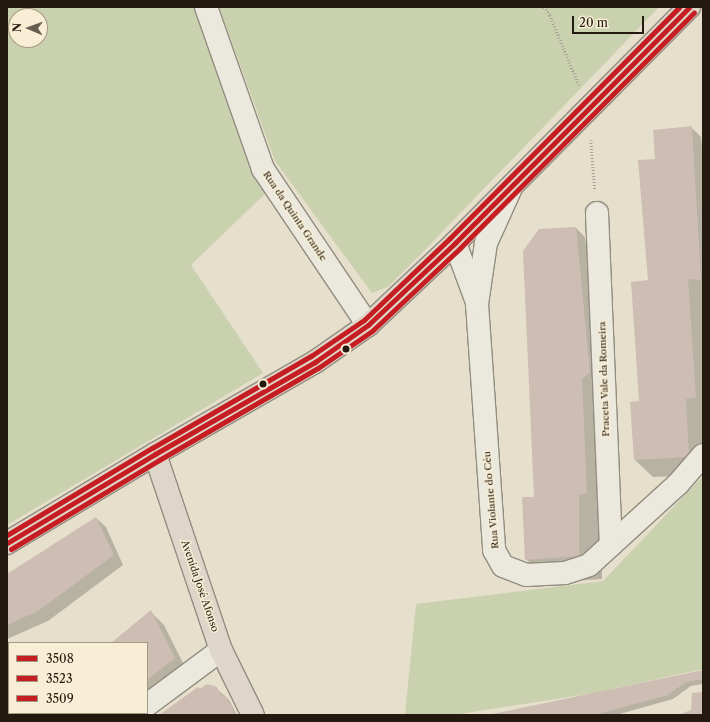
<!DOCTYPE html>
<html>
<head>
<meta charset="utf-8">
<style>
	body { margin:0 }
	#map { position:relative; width:710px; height:722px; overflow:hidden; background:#e6dfcb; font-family:"Libre Caslon Text",serif }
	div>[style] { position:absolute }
	.green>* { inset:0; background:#cad1ae }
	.shadow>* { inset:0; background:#0003; transform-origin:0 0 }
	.building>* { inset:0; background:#cebdb2; transform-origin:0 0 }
	.path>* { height:2.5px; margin-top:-1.25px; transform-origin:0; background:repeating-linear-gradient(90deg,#a5a198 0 1px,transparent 0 3px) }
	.roads { filter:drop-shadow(1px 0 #928d81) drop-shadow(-1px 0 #928d81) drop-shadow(0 1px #928d81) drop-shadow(0 -1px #928d81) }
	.minor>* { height:22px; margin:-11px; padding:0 11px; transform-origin:11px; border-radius:11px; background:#ebe8dd }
	.major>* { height:22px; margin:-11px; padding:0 11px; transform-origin:11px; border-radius:11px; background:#ded6c8 }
	.bus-1>* { height:5px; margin:-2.5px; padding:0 2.5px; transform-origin:2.5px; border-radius:2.5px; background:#c61d23 }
	.bus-2>* { height:5px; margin:-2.5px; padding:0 2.5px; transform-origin:2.5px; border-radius:2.5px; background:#c61d23 }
	.bus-3>* { height:5px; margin:-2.5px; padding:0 2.5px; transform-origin:2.5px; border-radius:2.5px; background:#c61d23 }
	.dots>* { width:11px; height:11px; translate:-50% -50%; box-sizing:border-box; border:2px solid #f7eed5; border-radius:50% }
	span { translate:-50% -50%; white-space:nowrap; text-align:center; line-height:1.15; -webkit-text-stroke:3px #f7eed5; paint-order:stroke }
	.street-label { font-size:10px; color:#24190e }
	.frame { position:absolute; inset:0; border:8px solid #24190e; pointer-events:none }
	.legend { position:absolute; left:8px; top:642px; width:140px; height:72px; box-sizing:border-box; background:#f7eed5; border:1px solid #a39985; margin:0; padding:5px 7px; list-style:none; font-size:12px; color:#24190e }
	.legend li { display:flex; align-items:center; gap:8px; height:20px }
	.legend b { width:20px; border:1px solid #a39985 }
	.north { position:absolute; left:8px; top:8px; width:40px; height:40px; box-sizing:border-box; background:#f7eed5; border:1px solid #a39985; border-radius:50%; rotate:272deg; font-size:11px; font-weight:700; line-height:16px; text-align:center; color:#24190e }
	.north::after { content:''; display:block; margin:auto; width:14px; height:18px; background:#685e50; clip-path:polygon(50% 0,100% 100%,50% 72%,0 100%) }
	.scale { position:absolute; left:572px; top:16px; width:72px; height:18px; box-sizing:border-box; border:2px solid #24190e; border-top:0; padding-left:5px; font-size:12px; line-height:14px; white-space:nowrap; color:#24190e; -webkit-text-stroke:3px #f7eed5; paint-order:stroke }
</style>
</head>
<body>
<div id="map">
	<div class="green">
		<div style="clip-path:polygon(evenodd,7px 7px,199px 7px,267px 192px,191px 265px,263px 373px,7px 525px,7px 7px,16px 16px,40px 16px,40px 40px,16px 40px,16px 16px)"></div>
		<div style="clip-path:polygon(219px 7px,659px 7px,419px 256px,388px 287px,372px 293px,275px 161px)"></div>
		<div style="clip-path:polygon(703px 476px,703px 669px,594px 693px,453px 715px,405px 715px,416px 604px,603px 581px)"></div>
	</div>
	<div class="shadow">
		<div style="clip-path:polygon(691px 127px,701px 137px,703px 159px,703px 475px,653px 477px,635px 460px,649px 280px,656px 160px)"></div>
		<div style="clip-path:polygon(576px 228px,585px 237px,588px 261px,602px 275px,602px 579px,550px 583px,526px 559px)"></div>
		<div style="clip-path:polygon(96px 518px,106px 527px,123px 565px,48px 621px,7px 639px,7px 575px)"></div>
		<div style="clip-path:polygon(151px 612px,164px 625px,188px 673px,147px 705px,147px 643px,112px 643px)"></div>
		<div style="clip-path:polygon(703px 671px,703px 684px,691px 686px,673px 699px,616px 715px,490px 715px)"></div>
		<div style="clip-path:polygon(216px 688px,229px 700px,237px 715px,161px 715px,200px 690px)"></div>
		<div style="left:31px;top:713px;width:92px;height:3px"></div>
	</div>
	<div class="building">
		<div style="clip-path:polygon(692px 126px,701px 280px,688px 279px,696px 398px,686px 399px,689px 457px,634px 460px,630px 402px,639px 401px,631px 282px,648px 280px,638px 160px,655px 159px,653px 130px)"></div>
		<div style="clip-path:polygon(576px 227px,590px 372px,582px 379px,587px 493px,579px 495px,579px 556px,525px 560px,522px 497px,534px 497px,523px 251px,539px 229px)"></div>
		<div style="clip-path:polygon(96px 517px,114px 555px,38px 611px,7px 625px,7px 574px)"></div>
		<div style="clip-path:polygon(151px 610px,175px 658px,147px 680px,147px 643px,111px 643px)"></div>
		<div style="clip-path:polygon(703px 670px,703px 679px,686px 682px,668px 695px,595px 715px,488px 715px)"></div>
		<div style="clip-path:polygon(207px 684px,217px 687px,222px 696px,225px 695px,236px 715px,159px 715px,198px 687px,200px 689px)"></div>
		<div style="clip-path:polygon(703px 692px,703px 715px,678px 715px,691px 710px,692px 693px)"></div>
		<div style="left:30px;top:713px;width:69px;height:2px"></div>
	</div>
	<div class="path">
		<div style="left:544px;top:7px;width:10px;rotate:53deg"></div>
		<div style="left:550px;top:15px;width:76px;rotate:67.5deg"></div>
		<div style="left:591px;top:140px;width:51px;rotate:85.5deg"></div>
	</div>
	<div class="roads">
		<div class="minor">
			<div style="left:206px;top:7px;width:172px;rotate:70.6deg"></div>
			<div style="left:263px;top:169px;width:188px;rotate:56.1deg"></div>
			<div style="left:511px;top:188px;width:60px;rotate:114.4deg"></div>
			<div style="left:486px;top:243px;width:62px;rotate:98.4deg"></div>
			<div style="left:477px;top:304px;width:247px;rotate:86deg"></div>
			<div style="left:494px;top:550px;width:18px;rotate:61deg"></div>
			<div style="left:503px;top:566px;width:25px;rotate:21deg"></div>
			<div style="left:526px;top:575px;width:39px;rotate:-3deg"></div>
			<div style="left:565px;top:573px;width:25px;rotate:-18deg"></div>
			<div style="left:589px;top:565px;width:120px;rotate:-42.3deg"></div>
			<div style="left:678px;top:484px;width:38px;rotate:-49deg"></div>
			<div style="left:597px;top:213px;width:332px;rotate:87.6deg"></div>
			<div style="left:455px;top:243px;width:63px;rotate:69.6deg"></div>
			<div style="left:147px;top:705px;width:92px;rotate:-36.6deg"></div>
		</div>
		<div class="major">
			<div style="left:155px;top:454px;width:207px;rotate:71.4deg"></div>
			<div style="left:221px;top:650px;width:72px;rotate:63.8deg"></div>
			<div style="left:7px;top:543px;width:173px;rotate:-31deg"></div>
			<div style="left:155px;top:454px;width:185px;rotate:-29.9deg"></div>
			<div style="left:315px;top:362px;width:65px;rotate:-34.9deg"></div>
			<div style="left:368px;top:325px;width:120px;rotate:-43.3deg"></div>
			<div style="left:455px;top:243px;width:332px;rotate:-45.2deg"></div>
		</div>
	</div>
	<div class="bus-1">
		<div style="left:7px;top:543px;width:173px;rotate:-31deg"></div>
		<div style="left:155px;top:454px;width:185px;rotate:-29.9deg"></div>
		<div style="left:315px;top:362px;width:65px;rotate:-34.9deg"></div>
		<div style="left:368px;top:325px;width:120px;rotate:-43.3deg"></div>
		<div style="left:455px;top:243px;width:332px;rotate:-45.2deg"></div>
	</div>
	<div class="bus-2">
		<div style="left:11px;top:549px;width:173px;rotate:-31deg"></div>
		<div style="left:159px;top:460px;width:184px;rotate:-30.1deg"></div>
		<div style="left:318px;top:368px;width:65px;rotate:-34.4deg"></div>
		<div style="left:372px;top:331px;width:121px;rotate:-43.3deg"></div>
		<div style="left:460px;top:248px;width:332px;rotate:-45.2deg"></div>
	</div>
	<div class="bus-3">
		<div style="left:7px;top:535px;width:169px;rotate:-31deg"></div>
		<div style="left:152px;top:448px;width:184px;rotate:-30.1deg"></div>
		<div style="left:311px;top:356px;width:64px;rotate:-34.2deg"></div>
		<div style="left:364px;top:320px;width:119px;rotate:-43.6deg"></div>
		<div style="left:450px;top:238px;width:325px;rotate:-45.2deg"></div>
	</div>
	<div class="dots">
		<div style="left:346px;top:349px;background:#24190e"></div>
		<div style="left:263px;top:384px;background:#24190e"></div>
	</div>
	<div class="street-label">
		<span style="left:295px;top:216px;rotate:56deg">Rua da Quinta Grande</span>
		<span style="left:604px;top:379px;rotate:-92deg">Praceta Vale da Romeira</span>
		<span style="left:491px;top:500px;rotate:-95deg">Rua Violante do Céu</span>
		<span style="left:200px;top:586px;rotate:71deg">Avenida José Afonso</span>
	</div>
	<div class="frame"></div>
	<ul class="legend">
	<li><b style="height:5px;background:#c61d23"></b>3508</li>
	<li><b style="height:5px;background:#c61d23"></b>3523</li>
	<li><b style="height:5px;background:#c61d23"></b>3509</li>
	</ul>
	<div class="north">N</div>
	<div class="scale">20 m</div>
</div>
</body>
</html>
